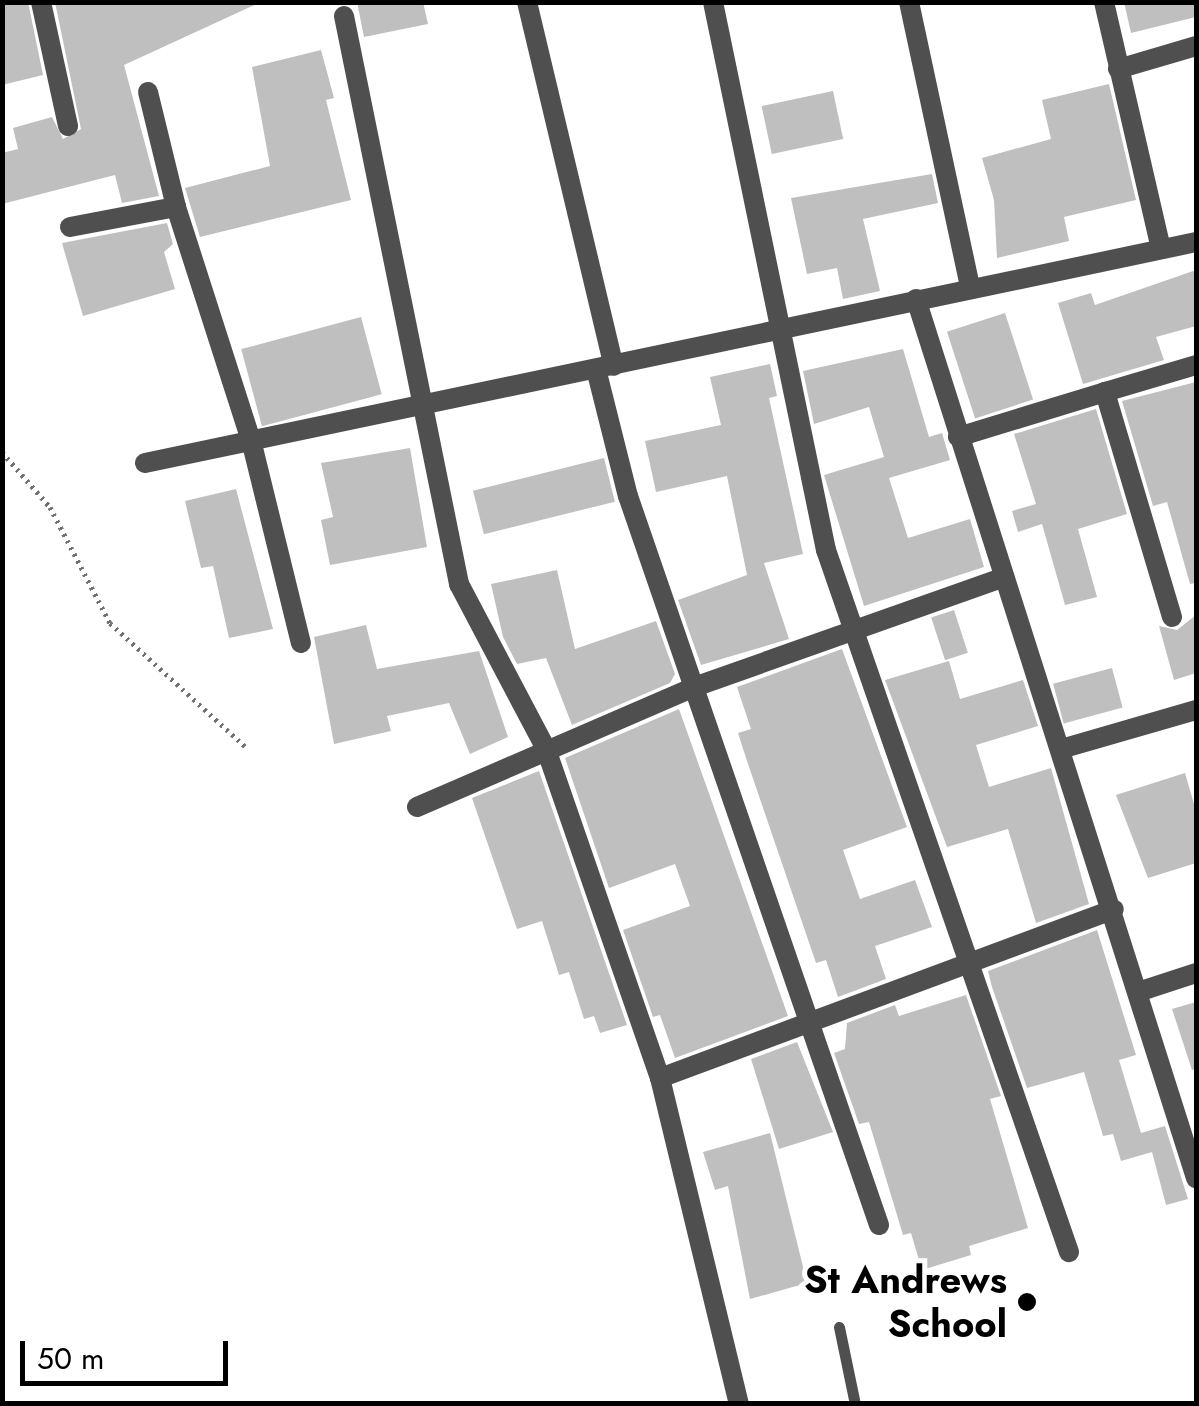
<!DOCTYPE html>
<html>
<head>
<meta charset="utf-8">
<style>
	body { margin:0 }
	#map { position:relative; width:1199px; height:1406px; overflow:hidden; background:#fff; font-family:Jost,sans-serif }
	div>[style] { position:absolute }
	.building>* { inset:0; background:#bfbfbf; transform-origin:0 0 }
	.path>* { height:5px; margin-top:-2.5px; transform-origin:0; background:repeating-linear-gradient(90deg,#717171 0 2.5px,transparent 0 7.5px) }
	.lane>* { height:11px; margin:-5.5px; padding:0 5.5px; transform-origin:5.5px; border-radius:5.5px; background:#4f4f4f }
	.street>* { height:20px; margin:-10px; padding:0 10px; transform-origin:10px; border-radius:10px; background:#4f4f4f }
	.dots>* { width:28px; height:28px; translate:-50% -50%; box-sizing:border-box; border:5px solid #fff; border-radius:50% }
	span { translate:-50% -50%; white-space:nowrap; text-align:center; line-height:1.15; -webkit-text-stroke:10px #fff; paint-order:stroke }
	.poi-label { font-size:38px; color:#000; font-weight:700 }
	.right { translate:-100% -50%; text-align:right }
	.frame { position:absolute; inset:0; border:5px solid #000; pointer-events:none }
	.scale { position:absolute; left:20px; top:1341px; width:208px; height:45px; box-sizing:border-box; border:5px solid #000; border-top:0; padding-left:12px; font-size:30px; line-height:35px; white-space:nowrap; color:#000; -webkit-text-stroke:8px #fff; paint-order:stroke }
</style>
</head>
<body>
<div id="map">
	<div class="building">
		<div style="clip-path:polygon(2px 2px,28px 2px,43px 75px,2px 85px)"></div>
		<div style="clip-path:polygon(55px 2px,261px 2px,124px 65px,159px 196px,122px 203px,115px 175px,2px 204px,2px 153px,18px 149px,13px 128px,52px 117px,63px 139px,81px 129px)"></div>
		<div style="clip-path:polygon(357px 2px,423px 2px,428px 24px,364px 37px)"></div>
		<div style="clip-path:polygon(1124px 2px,1196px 2px,1196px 17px,1131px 33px)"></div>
		<div style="clip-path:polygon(321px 50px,334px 98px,326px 100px,351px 200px,200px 237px,185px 188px,270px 166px,252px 67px)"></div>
		<div style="clip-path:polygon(1109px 84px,1136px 200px,1064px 217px,1069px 241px,997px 258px,994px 200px,982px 158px,1051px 139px,1042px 100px)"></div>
		<div style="left:833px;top:91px;width:49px;height:73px;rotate:78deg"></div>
		<div style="clip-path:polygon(932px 174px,938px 203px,863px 219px,880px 291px,843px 299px,837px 268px,807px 274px,791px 198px)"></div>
		<div style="clip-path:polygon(167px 223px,173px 244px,164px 252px,175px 289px,83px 316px,62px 243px)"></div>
		<div style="clip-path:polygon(1196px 270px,1196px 326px,1156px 337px,1164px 360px,1083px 384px,1058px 303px,1091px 293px,1095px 305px)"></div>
		<div style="left:1005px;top:313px;width:91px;height:61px;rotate:72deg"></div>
		<div style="left:361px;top:317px;width:80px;height:124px;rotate:75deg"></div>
		<div style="clip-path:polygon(903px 349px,929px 437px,942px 433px,950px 460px,889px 478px,908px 538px,970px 519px,984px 567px,864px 606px,824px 475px,884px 457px,869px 407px,814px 424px,803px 371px)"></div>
		<div style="clip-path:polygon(770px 364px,777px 396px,769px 398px,803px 554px,764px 563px,789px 639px,701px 665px,678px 600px,747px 575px,727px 476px,656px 492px,645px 441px,721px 425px,710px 377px)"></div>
		<div style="clip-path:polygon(1196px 382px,1196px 583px,1190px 584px,1167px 502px,1153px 506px,1122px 401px)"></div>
		<div style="clip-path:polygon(1096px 409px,1127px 514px,1078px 529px,1097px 597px,1065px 605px,1042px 524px,1018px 532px,1012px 511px,1036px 504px,1014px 434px)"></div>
		<div style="clip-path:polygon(410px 448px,427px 547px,330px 565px,321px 520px,333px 517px,321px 463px)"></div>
		<div style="left:604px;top:458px;width:45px;height:135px;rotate:76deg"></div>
		<div style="clip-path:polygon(236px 489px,273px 629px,229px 638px,213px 566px,201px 568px,185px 501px)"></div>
		<div style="clip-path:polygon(557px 570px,575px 649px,656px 621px,675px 674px,670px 683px,572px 725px,546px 658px,517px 664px,503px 637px,491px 584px)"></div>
		<div style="left:954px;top:610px;width:45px;height:24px;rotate:72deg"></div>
		<div style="clip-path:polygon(1196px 615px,1196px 673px,1174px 680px,1159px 626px,1177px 630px)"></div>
		<div style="clip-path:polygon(366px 625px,377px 669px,479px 651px,508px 737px,470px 754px,449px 703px,387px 716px,391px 731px,334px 744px,314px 637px)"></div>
		<div style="clip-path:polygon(842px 649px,907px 827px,843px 850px,860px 899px,915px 880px,932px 927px,875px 946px,886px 979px,838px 997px,826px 960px,816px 963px,747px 761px,738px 733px,751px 729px,737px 687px)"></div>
		<div style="clip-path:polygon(949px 661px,960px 699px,1023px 680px,1038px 726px,976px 745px,989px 787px,1051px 768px,1089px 904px,1036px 923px,1008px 829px,947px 847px,885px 680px)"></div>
		<div style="left:1112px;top:668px;width:41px;height:61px;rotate:75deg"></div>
		<div style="clip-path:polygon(679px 709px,788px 1016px,675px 1058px,660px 1015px,653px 1017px,623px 930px,690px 906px,675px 864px,609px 888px,565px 758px)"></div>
		<div style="clip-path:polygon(539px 771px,627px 1025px,600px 1033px,594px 1016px,584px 1019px,569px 972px,559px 975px,542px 921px,517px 929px,472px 798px)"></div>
		<div style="clip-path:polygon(1185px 773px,1196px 811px,1196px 863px,1148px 878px,1116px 795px)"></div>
		<div style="clip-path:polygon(1097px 930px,1136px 1055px,1119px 1060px,1141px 1133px,1165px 1126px,1188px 1199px,1166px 1205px,1152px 1152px,1121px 1161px,1113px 1134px,1103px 1136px,1084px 1072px,1027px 1088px,992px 987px,988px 971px)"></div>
		<div style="clip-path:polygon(966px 995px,1001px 1096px,990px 1099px,1028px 1228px,969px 1246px,971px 1255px,922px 1270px,911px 1233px,903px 1235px,869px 1122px,859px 1124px,834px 1053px,845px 1049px,847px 1023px,895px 1005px,899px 1016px)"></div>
		<div style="clip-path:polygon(1196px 1002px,1196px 1069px,1192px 1070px,1172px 1009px)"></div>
		<div style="clip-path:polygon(797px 1042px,833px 1132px,779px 1149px,751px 1059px)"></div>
		<div style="clip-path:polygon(770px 1133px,807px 1283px,750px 1299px,728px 1186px,715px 1190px,703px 1152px)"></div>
	</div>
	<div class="path">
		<div style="left:2px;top:452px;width:73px;rotate:48.9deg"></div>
		<div style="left:50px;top:507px;width:131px;rotate:62.7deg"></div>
		<div style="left:110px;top:623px;width:185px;rotate:42.4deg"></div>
	</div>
	<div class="lane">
		<div style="left:839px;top:1327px;width:79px;rotate:78.3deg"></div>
	</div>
	<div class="street">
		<div style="left:41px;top:2px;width:127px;rotate:77.7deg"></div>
		<div style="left:527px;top:2px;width:374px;rotate:76.6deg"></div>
		<div style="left:713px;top:2px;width:560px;rotate:78.35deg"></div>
		<div style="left:826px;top:550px;width:743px;rotate:70.91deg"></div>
		<div style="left:909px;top:2px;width:291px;rotate:77.9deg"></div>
		<div style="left:1104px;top:2px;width:253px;rotate:77deg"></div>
		<div style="left:344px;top:16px;width:580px;rotate:78.55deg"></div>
		<div style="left:459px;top:584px;width:187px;rotate:62.2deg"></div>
		<div style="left:546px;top:749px;width:348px;rotate:70.9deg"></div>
		<div style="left:660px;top:1078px;width:335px;rotate:76.4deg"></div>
		<div style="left:1118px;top:69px;width:81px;rotate:-16.4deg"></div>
		<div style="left:148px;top:92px;width:118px;rotate:76.3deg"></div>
		<div style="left:70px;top:227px;width:108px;rotate:-10.7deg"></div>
		<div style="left:176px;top:207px;width:245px;rotate:72.2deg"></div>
		<div style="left:251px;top:440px;width:209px;rotate:76.2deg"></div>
		<div style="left:916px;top:299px;width:923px;rotate:72.33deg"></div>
		<div style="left:596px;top:369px;width:131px;rotate:75.9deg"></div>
		<div style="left:628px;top:496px;width:771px;rotate:71deg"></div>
		<div style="left:958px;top:437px;width:154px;rotate:-17deg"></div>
		<div style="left:145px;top:463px;width:1074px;rotate:-11.87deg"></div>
		<div style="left:1172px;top:617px;width:235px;rotate:-106.6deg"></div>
		<div style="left:1105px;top:392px;width:95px;rotate:-16.5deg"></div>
		<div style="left:1061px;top:749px;width:141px;rotate:-16.1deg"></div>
		<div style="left:417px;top:807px;width:305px;rotate:-23.4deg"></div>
		<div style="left:697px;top:686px;width:326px;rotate:-19.5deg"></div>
		<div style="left:1141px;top:991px;width:58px;rotate:-18.1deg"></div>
		<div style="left:660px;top:1078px;width:484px;rotate:-20.4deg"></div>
	</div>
	<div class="dots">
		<div style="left:1027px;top:1302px;background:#000"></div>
	</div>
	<div class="poi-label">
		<span class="right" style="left:1007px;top:1302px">St Andrews<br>School</span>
	</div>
	<div class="frame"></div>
	<div class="scale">50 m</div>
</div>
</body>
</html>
